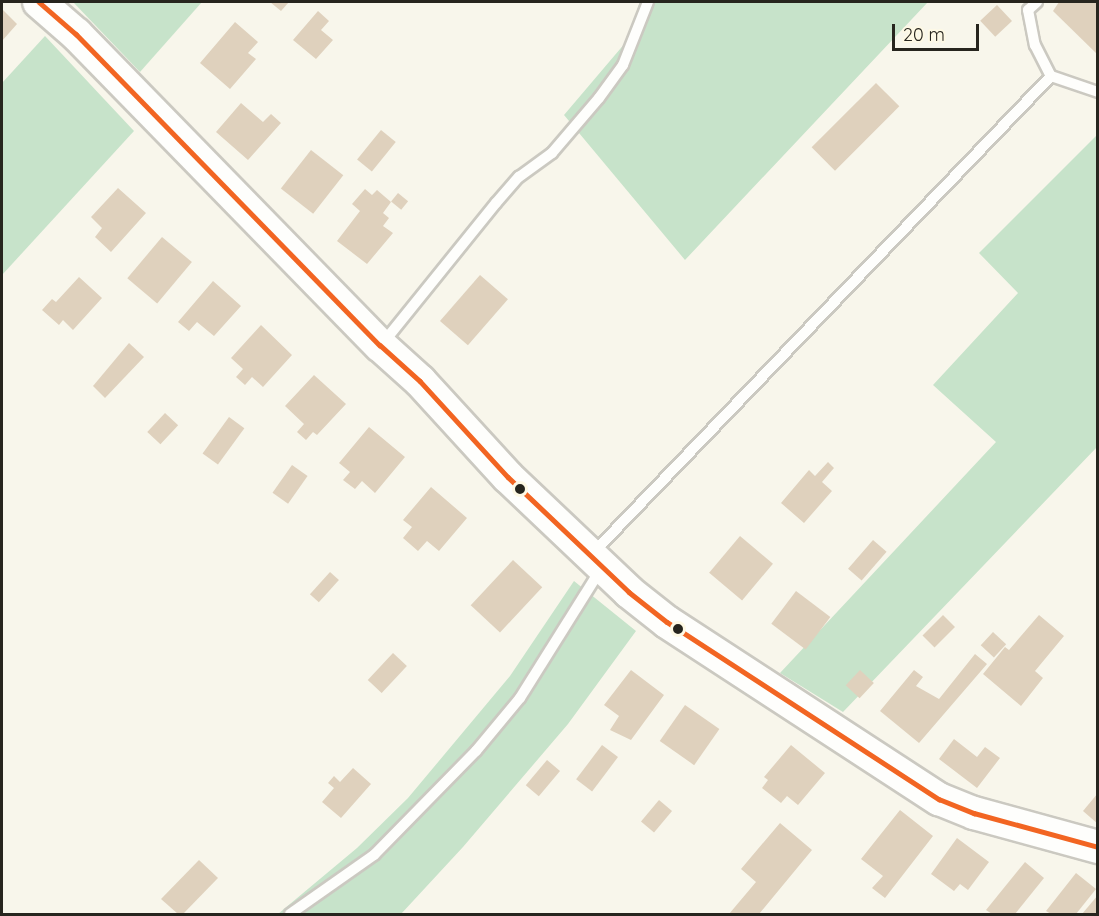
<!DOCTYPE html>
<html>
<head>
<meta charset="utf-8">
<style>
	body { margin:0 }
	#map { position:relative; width:1099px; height:916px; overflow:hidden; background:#f8f6eb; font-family:Quicksand,sans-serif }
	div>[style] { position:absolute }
	.green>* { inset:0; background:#c7e3ca }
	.building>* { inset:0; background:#dfd1bd; transform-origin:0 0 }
	.roads { filter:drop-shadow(2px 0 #cbc9c1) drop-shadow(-2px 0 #cbc9c1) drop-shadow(0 2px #cbc9c1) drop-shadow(0 -2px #cbc9c1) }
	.lane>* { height:10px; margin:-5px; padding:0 5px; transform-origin:5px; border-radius:5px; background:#fefefc }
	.secondary>* { height:32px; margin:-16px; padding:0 16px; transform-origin:16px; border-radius:16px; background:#fefefc }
	.bus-1>* { height:4.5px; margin:-2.25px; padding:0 2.25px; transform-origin:2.25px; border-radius:2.25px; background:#f26522 }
	.dots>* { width:16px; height:16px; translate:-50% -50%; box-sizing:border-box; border:3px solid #fef9e5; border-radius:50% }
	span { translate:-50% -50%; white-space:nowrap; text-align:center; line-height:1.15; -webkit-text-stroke:6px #fef9e5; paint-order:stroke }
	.frame { position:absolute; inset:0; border:3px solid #27251e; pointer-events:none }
	.scale { position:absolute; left:892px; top:24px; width:87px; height:27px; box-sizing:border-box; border:3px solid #27251e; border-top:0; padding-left:8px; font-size:18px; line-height:21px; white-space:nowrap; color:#27251e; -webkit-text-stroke:4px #fef9e5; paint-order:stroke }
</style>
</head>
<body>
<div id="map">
	<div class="green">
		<div style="clip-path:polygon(73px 2px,202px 2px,140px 72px)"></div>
		<div style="clip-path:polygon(640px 2px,928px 2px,685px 260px,564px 115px,626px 42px)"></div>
		<div style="clip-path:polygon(45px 36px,134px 131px,2px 275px,2px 83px)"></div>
		<div style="clip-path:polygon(1097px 135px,1097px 447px,843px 712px,780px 673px,996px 442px,933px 385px,1018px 293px,979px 253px)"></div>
		<div style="clip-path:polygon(574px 581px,636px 631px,568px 724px,463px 847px,401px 914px,278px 914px,357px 848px,408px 798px,510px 676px)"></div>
	</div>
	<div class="building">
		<div style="clip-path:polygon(270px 2px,289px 2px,281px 11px)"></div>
		<div style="clip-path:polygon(1059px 2px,1098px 2px,1098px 55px,1053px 11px)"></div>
		<div style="left:997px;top:5px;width:22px;height:23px;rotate:47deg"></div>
		<div style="clip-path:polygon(2px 9px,17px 24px,2px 41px)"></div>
		<div style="clip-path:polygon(318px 11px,329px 21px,321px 30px,333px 40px,316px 59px,293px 40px)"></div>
		<div style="clip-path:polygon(235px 22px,258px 42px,248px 53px,256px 59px,230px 89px,200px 63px)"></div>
		<div style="left:876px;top:83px;width:33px;height:91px;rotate:45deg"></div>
		<div style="clip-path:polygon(241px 103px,263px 122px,271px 114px,281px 123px,248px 160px,216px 132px)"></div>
		<div style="left:381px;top:130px;width:19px;height:38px;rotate:39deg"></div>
		<div style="left:311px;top:150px;width:41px;height:49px;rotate:38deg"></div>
		<div style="clip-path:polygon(118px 188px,146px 213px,111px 252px,95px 237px,102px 228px,91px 217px)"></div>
		<div style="clip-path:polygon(365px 189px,372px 195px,377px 190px,391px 202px,383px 213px,389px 218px,383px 226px,393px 233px,367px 264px,337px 241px,360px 211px,352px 204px)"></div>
		<div style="left:398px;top:193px;width:13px;height:11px;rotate:39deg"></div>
		<div style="left:162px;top:237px;width:39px;height:54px;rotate:40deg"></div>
		<div style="left:480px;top:275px;width:37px;height:61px;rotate:41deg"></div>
		<div style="clip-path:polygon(79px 277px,102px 298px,73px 330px,63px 320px,59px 325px,42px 310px,52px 299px,56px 302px)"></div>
		<div style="clip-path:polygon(213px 281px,241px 306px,214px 336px,197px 322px,189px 331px,178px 322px)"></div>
		<div style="clip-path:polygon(261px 325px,292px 355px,263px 387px,252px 377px,245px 385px,236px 377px,243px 369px,231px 358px)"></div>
		<div style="clip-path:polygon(129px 343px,144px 357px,105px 398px,93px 386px)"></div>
		<div style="clip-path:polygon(314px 375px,346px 404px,317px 435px,313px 432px,306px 440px,297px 432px,304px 424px,285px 406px)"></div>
		<div style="left:165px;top:413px;width:18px;height:26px;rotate:43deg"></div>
		<div style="left:229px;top:417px;width:19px;height:45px;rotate:36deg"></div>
		<div style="clip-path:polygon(369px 427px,405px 457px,375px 493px,362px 481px,355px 489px,343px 480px,350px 472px,339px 463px)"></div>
		<div style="clip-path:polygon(828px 462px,834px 468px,822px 482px,832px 491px,804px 523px,781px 503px,809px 470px,815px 476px)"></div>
		<div style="left:292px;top:465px;width:19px;height:34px;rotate:35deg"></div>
		<div style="clip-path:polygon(431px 487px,467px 518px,439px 551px,427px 541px,418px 551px,403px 538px,412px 527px,403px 520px)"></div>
		<div style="left:740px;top:536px;width:43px;height:48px;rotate:40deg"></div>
		<div style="left:873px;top:540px;width:18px;height:38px;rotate:41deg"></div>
		<div style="left:513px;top:560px;width:40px;height:62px;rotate:43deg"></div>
		<div style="left:330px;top:572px;width:12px;height:30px;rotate:42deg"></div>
		<div style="left:796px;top:591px;width:43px;height:41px;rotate:37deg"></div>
		<div style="left:943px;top:615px;width:17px;height:29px;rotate:45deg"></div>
		<div style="clip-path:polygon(1039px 615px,1064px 636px,1035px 671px,1043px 678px,1021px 706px,983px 674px,1005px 647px,1009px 650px)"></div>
		<div style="left:993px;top:632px;width:18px;height:18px;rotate:43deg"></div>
		<div style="left:393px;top:653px;width:19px;height:37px;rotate:43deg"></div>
		<div style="clip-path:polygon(975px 654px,987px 664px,919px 743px,880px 711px,914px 670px,923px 677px,916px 686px,939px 699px)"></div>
		<div style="clip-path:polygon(631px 670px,664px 695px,631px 740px,610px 730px,619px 716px,604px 705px)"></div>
		<div style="left:860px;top:670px;width:19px;height:21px;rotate:43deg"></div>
		<div style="left:685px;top:705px;width:42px;height:44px;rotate:35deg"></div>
		<div style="clip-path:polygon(954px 739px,977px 757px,985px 747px,1000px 758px,977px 788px,939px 759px)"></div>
		<div style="left:602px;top:745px;width:20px;height:43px;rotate:37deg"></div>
		<div style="clip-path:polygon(791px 745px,825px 773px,798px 805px,787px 796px,781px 803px,762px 788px,768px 780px,764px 777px)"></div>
		<div style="left:547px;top:760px;width:17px;height:33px;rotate:40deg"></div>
		<div style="clip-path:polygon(353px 768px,371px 784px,341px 818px,322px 802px,334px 788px,328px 783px,334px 776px,340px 782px)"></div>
		<div style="clip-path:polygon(1098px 793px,1098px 824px,1083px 811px)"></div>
		<div style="left:659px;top:800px;width:17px;height:28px;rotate:40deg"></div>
		<div style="clip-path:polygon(900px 810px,933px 836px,885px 898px,872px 888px,883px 876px,861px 859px)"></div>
		<div style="clip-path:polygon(780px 823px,812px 850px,759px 914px,729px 914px,756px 882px,741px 869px)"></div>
		<div style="clip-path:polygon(957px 838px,989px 862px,968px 890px,960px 884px,954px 891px,931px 874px)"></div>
		<div style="clip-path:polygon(199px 860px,218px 878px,183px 914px,178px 914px,161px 899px)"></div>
		<div style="clip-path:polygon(1025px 862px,1044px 878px,1015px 914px,992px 914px,986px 910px)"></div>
		<div style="clip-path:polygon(1076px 873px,1096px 889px,1076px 914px,1051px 914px,1046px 911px)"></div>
		<div style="clip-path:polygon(1098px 895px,1098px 914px,1082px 914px)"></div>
	</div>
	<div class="roads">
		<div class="lane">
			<div style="left:1037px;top:2px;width:12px;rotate:138deg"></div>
			<div style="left:1028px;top:10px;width:36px;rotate:79deg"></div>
			<div style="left:1035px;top:45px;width:35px;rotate:63deg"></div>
			<div style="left:1051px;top:76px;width:50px;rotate:18.8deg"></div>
			<div style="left:383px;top:343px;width:180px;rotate:-51.1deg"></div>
			<div style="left:496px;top:203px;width:35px;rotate:-49deg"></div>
			<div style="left:519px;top:177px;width:41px;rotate:-36deg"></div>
			<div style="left:552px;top:153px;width:72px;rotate:-49.5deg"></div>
			<div style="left:599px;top:98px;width:41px;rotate:-54deg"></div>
			<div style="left:623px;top:65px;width:68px;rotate:-68.4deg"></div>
			<div style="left:593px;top:553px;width:661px;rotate:-46.16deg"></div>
			<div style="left:290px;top:914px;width:103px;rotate:-35.1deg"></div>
			<div style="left:374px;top:855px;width:146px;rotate:-45.6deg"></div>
			<div style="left:476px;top:751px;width:69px;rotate:-50.3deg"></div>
			<div style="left:520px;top:698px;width:152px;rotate:-57.9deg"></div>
		</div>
		<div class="secondary">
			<div style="left:39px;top:2px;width:49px;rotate:40.9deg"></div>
			<div style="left:76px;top:34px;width:435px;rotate:45.7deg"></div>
			<div style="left:380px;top:345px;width:54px;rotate:42deg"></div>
			<div style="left:420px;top:381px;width:130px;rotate:47.5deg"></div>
			<div style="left:508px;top:477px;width:167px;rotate:43.5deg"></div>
			<div style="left:629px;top:592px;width:48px;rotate:38.3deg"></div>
			<div style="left:667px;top:622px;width:325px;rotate:33.1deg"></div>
			<div style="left:939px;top:799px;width:38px;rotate:22deg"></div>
			<div style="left:974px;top:813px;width:129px;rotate:15.3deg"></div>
		</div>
	</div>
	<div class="bus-1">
		<div style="left:39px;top:2px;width:49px;rotate:40.9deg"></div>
		<div style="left:76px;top:34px;width:435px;rotate:45.7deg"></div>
		<div style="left:380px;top:345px;width:54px;rotate:42deg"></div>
		<div style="left:420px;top:381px;width:130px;rotate:47.5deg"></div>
		<div style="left:508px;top:477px;width:167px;rotate:43.5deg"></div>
		<div style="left:629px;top:592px;width:48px;rotate:38.3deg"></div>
		<div style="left:667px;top:622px;width:325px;rotate:33.1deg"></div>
		<div style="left:939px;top:799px;width:38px;rotate:22deg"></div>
		<div style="left:974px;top:813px;width:129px;rotate:15.3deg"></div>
	</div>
	<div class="dots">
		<div style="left:520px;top:489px;background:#27251e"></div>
		<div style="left:678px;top:629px;background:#27251e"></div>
	</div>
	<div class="frame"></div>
	<div class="scale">20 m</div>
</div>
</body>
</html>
